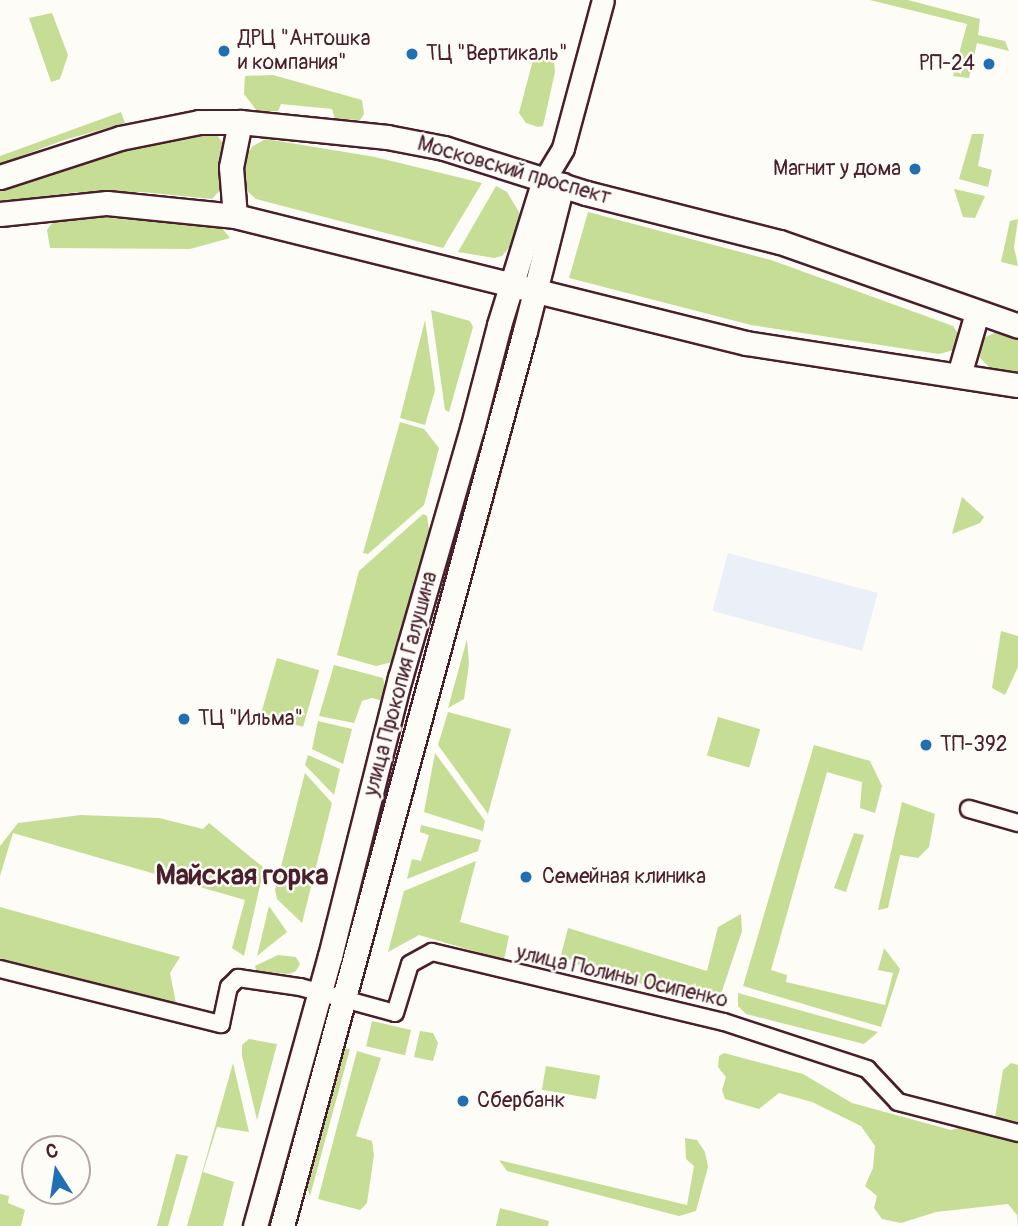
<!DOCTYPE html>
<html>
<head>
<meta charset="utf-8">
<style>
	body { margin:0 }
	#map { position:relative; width:1018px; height:1226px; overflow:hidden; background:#fdfcf7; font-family:Pangolin,sans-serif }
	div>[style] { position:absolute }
	.built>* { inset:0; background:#ebeff7; transform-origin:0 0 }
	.green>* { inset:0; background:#c5dd94; transform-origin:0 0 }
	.roads { filter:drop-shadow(2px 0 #4a1f2b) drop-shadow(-2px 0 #4a1f2b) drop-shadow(0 2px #4a1f2b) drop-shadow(0 -2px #4a1f2b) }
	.minor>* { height:16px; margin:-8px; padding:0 8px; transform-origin:8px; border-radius:8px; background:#fdfcf7 }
	.tertiary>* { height:21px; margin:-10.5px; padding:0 10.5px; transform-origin:10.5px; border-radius:10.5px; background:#fdfcf7 }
	.secondary>* { height:23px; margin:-11.5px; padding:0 11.5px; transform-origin:11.5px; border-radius:11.5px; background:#fdfcf7 }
	.dots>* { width:19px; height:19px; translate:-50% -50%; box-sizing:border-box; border:4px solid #fdfcf7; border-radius:50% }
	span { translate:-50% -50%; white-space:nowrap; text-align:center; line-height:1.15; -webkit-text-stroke:5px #fdfcf7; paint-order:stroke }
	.poi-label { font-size:21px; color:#4a1f2b }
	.left { translate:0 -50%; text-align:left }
	.right { translate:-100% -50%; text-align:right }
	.street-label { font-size:21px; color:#4a1f2b }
	.district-label { font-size:28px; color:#4a1f2b; font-weight:700 }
	.north { position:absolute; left:21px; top:1135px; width:70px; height:70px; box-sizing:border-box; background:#fdfcf7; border:2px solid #b5a4a5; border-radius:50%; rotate:348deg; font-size:19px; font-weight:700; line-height:28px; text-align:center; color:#4a1f2b }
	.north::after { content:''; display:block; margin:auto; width:24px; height:32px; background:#1f6fb2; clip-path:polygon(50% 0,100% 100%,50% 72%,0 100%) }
</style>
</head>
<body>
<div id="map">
	<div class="built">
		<div style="left:728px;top:553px;width:155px;height:60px;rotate:15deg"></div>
	</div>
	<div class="green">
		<div style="clip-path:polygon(870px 0,908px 0,980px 19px,978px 35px,1005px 41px,1009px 51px,977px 43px,969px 78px,953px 76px,967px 24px)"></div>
		<div style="clip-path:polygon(52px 13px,68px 55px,60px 79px,51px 82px,29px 18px)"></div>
		<div style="clip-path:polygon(542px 48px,553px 49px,555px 72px,543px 126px,538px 127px,526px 123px,519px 113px,534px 56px)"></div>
		<div style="clip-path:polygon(273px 75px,362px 100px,364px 114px,360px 120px,335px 119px,332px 109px,281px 104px,278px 111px,257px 111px,244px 94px,245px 76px)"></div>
		<div style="clip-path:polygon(121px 112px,125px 123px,64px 140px,0 164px,0 156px)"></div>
		<div style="clip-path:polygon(216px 133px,225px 147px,221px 189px,212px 199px,142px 192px,78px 192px,0 202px,0 189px,54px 170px,186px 134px)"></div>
		<div style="clip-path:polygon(972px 134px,984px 134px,978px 166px,992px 170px,988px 187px,959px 179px)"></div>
		<div style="clip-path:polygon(266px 139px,375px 157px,482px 183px,443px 248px,256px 199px,246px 190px,241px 174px,245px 157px,253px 146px)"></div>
		<div style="clip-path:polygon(496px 186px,507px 192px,519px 212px,520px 223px,515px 240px,502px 256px,494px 258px,458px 252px)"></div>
		<div style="clip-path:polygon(954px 189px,985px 196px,975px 218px,963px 217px)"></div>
		<div style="clip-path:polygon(588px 212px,771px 260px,953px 326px,959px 335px,954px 350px,939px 354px,751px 325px,569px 278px)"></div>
		<div style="clip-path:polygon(86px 216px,221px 227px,230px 238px,190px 249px,50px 248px,47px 230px,55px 219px)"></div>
		<div style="clip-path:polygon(1018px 219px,1014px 247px,1018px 266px,1001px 262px,1010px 221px)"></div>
		<div style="clip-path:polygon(431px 310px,470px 321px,473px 327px,449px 412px,445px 410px)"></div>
		<div style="clip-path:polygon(425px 320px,435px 390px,425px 425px,400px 418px)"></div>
		<div style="clip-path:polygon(1000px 330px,1018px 335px,1018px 375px,993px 371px,980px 358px,982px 339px)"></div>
		<div style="left:536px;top:346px;width:198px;height:8px;rotate:105deg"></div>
		<div style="clip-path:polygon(400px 422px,424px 429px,439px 448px,424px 505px,368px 554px,363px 553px)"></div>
		<div style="clip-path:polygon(962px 497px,984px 517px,980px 523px,952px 534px)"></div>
		<div style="clip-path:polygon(423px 514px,427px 516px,430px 536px,393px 662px,376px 666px,337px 655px,359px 571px)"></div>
		<div style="clip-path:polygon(1001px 631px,1018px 636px,1018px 667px,1005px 695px,992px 688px)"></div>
		<div style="clip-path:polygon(467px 639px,469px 664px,464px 699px,448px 708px)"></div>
		<div style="left:277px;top:658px;width:44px;height:59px;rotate:16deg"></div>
		<div style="clip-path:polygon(334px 665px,383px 678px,387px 695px,383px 701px,372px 698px,362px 701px,354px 723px,319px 716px)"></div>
		<div style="clip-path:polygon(448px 712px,511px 729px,488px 814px,438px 745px)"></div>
		<div style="left:718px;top:717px;width:44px;height:40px;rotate:16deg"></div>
		<div style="clip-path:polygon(318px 721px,352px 729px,343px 764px,312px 749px)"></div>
		<div style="clip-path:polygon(814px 745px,870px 761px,882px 786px,875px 813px,860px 808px,862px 782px,827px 772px,771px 970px,787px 975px,786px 982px,885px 1005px,893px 973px,878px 970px,884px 948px,900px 969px,881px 1027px,743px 986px)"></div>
		<div style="clip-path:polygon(435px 753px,485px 821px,483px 831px,424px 812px)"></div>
		<div style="clip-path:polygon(308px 755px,340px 769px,334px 795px,305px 765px)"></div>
		<div style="clip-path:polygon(305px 773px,332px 803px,302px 923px,277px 899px,275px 890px)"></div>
		<div style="clip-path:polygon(902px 802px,935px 814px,929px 847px,918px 858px,900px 855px,888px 908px,878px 910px)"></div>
		<div style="clip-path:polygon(81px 815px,159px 818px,203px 829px,209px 823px,264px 868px,244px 956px,232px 948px,245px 900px,13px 833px,0 876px,0 846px,18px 823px)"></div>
		<div style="clip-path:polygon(421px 825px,481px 840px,478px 851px,407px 879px,412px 859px,421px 861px,429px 835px,420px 832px)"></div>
		<div style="clip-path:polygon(854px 833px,864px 835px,846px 892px,834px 888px)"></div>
		<div style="clip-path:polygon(476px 861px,460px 922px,509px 936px,504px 960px,419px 935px,388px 952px,404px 891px)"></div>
		<div style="clip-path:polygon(269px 906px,287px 932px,257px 956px)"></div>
		<div style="clip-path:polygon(0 907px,180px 957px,170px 973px,178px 1013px,0 962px)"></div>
		<div style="clip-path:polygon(741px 914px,742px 931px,719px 1000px,698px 1001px,560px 959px,568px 928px,707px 971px,718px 927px)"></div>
		<div style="clip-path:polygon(278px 955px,296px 957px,300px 964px,296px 971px,289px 974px,256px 971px,255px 966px)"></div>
		<div style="clip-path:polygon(738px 993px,878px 1032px,864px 1044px,746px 1014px,738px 1006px)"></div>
		<div style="left:372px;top:1021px;width:40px;height:26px;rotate:13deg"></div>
		<div style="clip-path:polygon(420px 1031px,433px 1033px,438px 1043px,433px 1061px,414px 1057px)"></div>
		<div style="clip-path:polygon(249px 1039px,277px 1044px,257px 1120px,242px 1056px,242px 1045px)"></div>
		<div style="clip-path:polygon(341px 1048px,350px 1049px,310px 1196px,304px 1179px)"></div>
		<div style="clip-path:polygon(357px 1051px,381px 1058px,356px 1136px,372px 1141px,374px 1155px,367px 1203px,360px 1210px,318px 1199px)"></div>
		<div style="clip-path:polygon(724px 1053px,803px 1074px,852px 1103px,951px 1130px,995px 1118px,1003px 1070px,1011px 1063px,1018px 1065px,1018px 1226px,1017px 1215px,1008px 1204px,936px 1212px,901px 1223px,882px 1219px,874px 1208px,877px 1196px,865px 1186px,873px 1168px,875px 1146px,861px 1126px,812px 1102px,779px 1093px,759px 1109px,725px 1099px,722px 1090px,726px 1077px,718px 1067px,719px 1056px)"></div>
		<div style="clip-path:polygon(233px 1063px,249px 1132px,217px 1127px,203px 1172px,234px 1182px,223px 1226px,187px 1226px)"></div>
		<div style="left:546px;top:1066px;width:55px;height:24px;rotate:10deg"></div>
		<div style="clip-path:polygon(685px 1138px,697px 1140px,705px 1152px,708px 1167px,696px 1211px,679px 1216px,507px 1171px,499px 1160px,687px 1205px,694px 1166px,686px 1159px)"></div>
		<div style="clip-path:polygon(176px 1154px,188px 1156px,168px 1226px,157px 1226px)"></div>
		<div style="clip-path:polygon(0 1194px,9px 1196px,8px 1203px,25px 1210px,21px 1226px,0 1226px)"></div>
		<div style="clip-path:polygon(500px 1208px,549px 1221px,548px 1226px,496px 1226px)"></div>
	</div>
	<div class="roads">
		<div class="minor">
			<div style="left:969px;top:809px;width:51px;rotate:15.9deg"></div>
			<div style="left:0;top:969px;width:228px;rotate:14deg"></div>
			<div style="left:221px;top:1024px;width:38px;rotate:-78deg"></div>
			<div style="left:229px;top:987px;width:13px;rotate:-45deg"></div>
			<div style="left:238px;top:978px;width:63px;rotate:8.3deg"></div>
			<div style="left:300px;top:987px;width:98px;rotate:15.3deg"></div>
			<div style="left:395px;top:1013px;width:51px;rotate:-73deg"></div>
			<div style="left:410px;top:964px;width:25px;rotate:-29deg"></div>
			<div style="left:432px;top:952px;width:300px;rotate:13.5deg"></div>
			<div style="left:724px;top:1022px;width:151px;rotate:18.2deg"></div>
			<div style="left:867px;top:1069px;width:45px;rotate:46.8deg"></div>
			<div style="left:898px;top:1102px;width:124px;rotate:14.5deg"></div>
		</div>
		<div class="tertiary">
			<div style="left:544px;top:180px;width:37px;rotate:-59deg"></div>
			<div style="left:563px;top:148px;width:153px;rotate:-74.9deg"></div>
		</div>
		<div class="secondary">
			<div style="left:0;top:177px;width:126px;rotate:-18deg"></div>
			<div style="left:120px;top:138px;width:81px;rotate:-11.4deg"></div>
			<div style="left:199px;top:122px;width:41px"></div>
			<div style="left:240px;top:122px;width:148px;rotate:5.8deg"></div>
			<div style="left:387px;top:137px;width:58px;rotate:10.9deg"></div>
			<div style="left:444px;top:148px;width:149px;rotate:17.6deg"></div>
			<div style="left:586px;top:193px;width:200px;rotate:14.2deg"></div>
			<div style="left:780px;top:242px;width:252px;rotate:19.4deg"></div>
			<div style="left:0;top:214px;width:108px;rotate:-5.9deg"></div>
			<div style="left:107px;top:203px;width:129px;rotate:5.8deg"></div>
			<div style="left:235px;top:216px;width:527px;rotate:13.96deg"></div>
			<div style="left:746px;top:343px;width:275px;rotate:8.8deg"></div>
			<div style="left:235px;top:216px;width:49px;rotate:-94.7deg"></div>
			<div style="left:231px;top:167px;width:46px;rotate:-78.7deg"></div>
			<div style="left:959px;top:375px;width:65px;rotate:-73.8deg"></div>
			<div style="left:255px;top:1226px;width:280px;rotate:-74.5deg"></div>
			<div style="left:330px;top:956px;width:287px;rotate:-75.9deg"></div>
			<div style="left:400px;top:678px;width:259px;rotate:-73.9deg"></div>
			<div style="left:472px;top:429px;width:107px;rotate:-75.4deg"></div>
			<div style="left:499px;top:325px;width:152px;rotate:-72.8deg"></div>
			<div style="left:282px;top:1226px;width:927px;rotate:-74.81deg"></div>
			<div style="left:525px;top:331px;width:151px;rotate:-75.8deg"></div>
		</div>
	</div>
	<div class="dots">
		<div style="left:224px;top:51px;background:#1f6fb2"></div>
		<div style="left:412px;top:54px;background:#1f6fb2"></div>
		<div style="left:989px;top:64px;background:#1f6fb2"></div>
		<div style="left:915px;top:169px;background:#1f6fb2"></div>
		<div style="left:184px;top:719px;background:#1f6fb2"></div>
		<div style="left:926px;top:745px;background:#1f6fb2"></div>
		<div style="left:526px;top:877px;background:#1f6fb2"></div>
		<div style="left:463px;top:1101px;background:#1f6fb2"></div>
	</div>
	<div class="poi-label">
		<span class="left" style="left:238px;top:51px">ДРЦ "Антошка<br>и компания"</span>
		<span class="left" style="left:426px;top:54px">ТЦ "Вертикаль"</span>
		<span class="right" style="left:975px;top:64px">РП-24</span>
		<span class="right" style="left:901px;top:169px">Магнит у дома</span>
		<span class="left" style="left:198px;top:719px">ТЦ "Ильма"</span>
		<span class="left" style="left:940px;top:745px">ТП-392</span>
		<span class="left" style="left:542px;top:877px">Семейная клиника</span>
		<span class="left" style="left:477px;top:1101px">Сбербанк</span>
	</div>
	<div class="street-label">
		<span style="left:514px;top:171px;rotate:16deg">Московский проспект</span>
		<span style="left:401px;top:684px;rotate:-75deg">улица Прокопия Галушина</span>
		<span style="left:622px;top:977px;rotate:13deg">улица Полины Осипенко</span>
	</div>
	<div class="district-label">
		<span style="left:242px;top:876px">Майская горка</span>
	</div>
	<div class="north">С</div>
</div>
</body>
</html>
